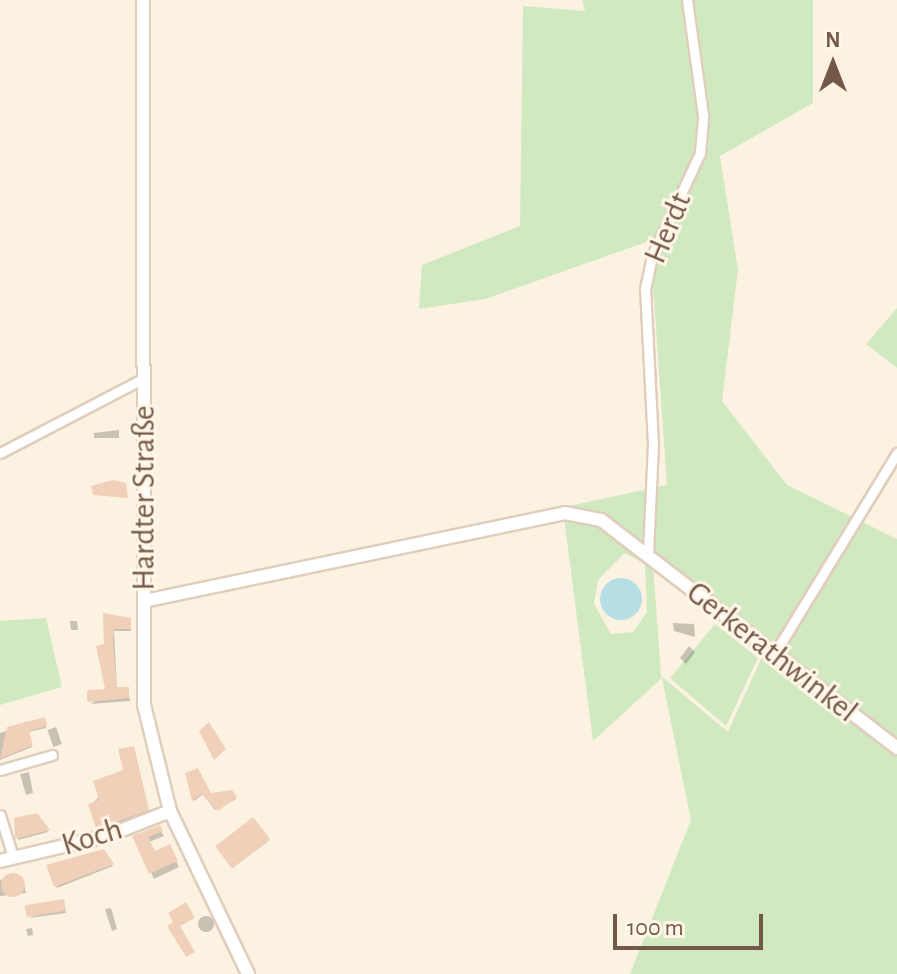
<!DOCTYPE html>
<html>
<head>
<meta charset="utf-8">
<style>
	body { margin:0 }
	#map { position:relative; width:897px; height:974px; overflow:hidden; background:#fcf2e1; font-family:"Alegreya Sans",sans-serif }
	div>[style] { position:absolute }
	.green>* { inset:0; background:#d0e9c0 }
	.water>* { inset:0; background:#b6dee5 }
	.round { border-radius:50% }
	.shadow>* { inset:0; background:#0003; transform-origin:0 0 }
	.building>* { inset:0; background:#f1d0b9; transform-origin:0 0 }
	.roads { filter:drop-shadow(2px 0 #e0cebd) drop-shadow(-2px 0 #e0cebd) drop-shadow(0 2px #e0cebd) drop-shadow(0 -2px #e0cebd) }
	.street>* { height:9px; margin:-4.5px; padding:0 4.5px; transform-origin:4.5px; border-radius:4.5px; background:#fff }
	.secondary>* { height:12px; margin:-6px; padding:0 6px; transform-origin:6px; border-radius:6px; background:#fff }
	span { translate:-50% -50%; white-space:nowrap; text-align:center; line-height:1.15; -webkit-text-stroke:6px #fff6e7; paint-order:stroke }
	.street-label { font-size:32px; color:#735848 }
	.north { position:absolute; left:793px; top:24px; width:80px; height:80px; -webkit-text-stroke:6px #fff6e7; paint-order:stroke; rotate:0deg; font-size:22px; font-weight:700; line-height:32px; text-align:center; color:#735848 }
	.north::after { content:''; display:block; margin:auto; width:28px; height:36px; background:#735848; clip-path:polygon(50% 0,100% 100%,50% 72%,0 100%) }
	.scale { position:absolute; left:613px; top:914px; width:150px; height:36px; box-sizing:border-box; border:4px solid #735848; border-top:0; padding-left:10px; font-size:24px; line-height:28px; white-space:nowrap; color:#735848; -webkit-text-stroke:6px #fff6e7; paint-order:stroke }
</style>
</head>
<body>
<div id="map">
	<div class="green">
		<div style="clip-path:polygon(evenodd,582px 0,813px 0,813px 103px,720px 156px,738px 270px,722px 401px,787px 485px,897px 539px,897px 974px,630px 974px,691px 820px,662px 678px,593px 741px,564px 518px,569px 506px,667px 485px,652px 272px,669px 234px,485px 299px,419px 309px,422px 265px,520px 226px,523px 6px,585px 11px,582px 0,625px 553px,645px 564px,647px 612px,633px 632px,611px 634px,594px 604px,598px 580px,625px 553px,582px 0,653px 565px,762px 657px,728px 732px,661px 676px,653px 565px)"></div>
		<div style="clip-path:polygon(897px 308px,897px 368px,866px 344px)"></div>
		<div style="clip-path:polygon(46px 618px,62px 687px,0 705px,0 621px)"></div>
		<div style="clip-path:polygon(715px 624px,758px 658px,726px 726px,670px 678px)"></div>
	</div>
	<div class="water">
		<div class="round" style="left:600px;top:578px;width:42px;height:42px"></div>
	</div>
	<div class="shadow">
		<div style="clip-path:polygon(119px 430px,119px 438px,94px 438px,94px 433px)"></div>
		<div style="clip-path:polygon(105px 616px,131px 624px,131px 631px,114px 631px,117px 689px,128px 689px,130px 701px,91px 704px,107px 691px)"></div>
		<div style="clip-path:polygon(70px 621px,77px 621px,78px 630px,71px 630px)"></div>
		<div style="clip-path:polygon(673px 623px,694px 624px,695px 637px,674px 631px)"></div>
		<div style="clip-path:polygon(689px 646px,695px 652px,686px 664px,680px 658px)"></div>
		<div style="clip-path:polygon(44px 719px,46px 728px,28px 732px,32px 747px,0 760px,0 733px)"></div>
		<div style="left:56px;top:727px;width:18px;height:9px;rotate:71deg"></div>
		<div style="clip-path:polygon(134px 750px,148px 812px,99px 830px,91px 805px,125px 771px)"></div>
		<div style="clip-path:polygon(29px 772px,33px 793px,26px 795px,20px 774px)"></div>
		<div style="clip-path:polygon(187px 774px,210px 796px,231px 793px,236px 799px,215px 810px,203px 794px,194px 801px)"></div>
		<div style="clip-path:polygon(36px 815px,48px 832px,18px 840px,17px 820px)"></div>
		<div style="left:253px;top:819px;width:27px;height:46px;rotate:54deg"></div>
		<div style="clip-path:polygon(159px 827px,164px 836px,149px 842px,155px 854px,169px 847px,179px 867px,154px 879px,135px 837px)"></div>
		<div style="clip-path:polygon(103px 851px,113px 866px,57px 888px,49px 866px)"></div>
		<div style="clip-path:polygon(22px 876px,26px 893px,0 896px,0 880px)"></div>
		<div style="clip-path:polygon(64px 903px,66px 913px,29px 918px)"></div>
		<div style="clip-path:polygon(111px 908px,117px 929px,112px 931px,105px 909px)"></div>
		<div class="round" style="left:198px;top:916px;width:16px;height:16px"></div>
		<div style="clip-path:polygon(32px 928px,33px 935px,28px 936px,26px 929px)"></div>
	</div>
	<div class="building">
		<div style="clip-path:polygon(113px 480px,126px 483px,128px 498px,93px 495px,91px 486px)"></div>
		<div style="clip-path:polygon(103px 613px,131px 618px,131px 629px,114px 629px,113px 643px,117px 687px,129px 687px,129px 698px,87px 702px,87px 690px,105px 689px,96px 646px,104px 644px)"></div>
		<div style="clip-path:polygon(45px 717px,47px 726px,29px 731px,33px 745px,0 759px,7px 727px)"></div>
		<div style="clip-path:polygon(209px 722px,226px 749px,214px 760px,199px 731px)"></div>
		<div style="clip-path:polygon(134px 746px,149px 810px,96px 829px,88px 804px,99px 800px,93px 781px,123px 770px,118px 749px)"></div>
		<div style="clip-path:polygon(198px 768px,211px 793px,232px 790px,237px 797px,218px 811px,201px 794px,192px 801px,185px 773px)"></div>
		<div style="clip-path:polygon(37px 813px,50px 830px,15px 839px,14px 818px)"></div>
		<div style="left:253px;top:817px;width:28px;height:48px;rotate:52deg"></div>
		<div style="clip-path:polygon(160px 825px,163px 831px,148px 837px,155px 851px,170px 844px,178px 861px,149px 874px,132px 836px)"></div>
		<div style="clip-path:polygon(104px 849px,114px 864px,54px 887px,46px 865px)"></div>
		<div class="round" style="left:1px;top:873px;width:24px;height:24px"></div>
		<div style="left:64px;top:899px;width:12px;height:40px;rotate:81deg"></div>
		<div style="clip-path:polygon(186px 902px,195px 918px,180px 926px,195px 952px,186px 957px,167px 926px,173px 922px,168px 913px)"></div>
	</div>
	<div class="roads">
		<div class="street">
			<div style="left:0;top:453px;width:162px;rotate:-27.5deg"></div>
			<div style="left:648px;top:554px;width:109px;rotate:-87.4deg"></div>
			<div style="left:653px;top:445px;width:156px;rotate:-92.9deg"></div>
			<div style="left:645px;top:289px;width:34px;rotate:-78deg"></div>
			<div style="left:652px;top:256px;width:114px;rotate:-65deg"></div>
			<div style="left:700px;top:153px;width:38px;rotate:-85deg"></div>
			<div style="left:703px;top:115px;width:116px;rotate:-97.9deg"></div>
			<div style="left:773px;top:656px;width:238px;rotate:-58.6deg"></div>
			<div style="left:0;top:770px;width:54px;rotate:-16.1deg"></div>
			<div style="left:0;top:815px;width:44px;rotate:72.8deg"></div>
		</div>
		<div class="secondary">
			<div style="left:143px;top:0;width:705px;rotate:89.92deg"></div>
			<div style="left:144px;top:705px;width:109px;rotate:76.2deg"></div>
			<div style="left:170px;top:811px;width:181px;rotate:64.4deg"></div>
			<div style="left:144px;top:601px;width:430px;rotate:-11.8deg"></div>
			<div style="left:565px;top:513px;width:37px;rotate:11deg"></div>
			<div style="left:601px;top:520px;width:374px;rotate:37.6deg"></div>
			<div style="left:0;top:861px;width:110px;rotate:-13.2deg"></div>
			<div style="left:107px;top:836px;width:68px;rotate:-21.6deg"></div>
		</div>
	</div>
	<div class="street-label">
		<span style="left:668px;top:228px;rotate:-67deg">Herdt</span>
		<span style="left:144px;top:498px;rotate:-90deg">Hardter Straße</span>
		<span style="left:772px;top:652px;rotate:38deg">Gerkerathwinkel</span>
		<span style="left:92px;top:837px;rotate:-17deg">Koch</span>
	</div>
	<div class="north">N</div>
	<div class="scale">100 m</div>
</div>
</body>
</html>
